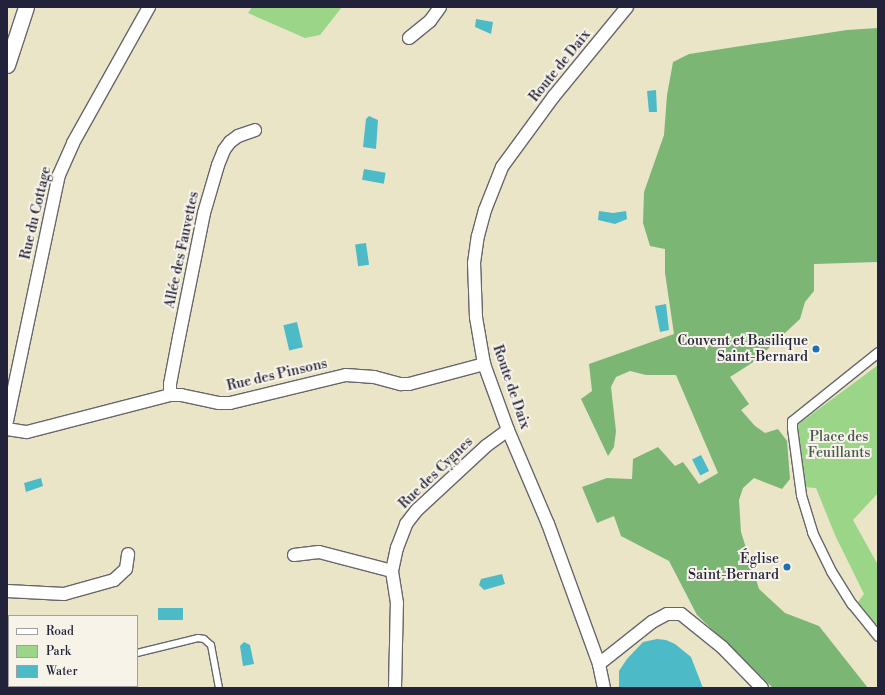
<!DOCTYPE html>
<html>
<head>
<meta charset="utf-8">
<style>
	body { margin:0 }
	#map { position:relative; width:885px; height:695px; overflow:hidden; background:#ebe5c7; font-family:"Libre Bodoni",serif }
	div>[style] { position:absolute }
	.green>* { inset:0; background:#9bd588 }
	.forest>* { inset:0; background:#7cb674 }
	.water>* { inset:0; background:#4dbac8; transform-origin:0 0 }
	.roads { filter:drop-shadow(1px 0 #68666c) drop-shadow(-1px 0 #68666c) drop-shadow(0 1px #68666c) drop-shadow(0 -1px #68666c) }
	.service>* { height:6px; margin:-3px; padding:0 3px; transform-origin:3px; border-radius:3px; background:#fff }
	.pedestrian>* { height:9px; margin:-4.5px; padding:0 4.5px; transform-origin:4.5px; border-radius:4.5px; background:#fff }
	.minor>* { height:12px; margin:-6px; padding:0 6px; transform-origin:6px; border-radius:6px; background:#fff }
	.tertiary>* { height:15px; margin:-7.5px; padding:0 7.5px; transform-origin:7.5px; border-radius:7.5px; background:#fff }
	.dots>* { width:11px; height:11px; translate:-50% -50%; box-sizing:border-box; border:2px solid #f7f3e8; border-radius:50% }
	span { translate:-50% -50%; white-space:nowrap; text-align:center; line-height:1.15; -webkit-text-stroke:4px #f7f3e8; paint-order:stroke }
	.street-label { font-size:14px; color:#22223b }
	.poi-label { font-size:14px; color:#22223b }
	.right { translate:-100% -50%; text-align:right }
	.park-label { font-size:14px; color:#465852 }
	.frame { position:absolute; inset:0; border:8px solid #22223b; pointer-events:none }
	.legend { position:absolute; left:8px; top:615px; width:130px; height:72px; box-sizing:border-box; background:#f7f3e8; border:1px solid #a29fa3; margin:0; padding:5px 7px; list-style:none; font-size:12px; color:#22223b }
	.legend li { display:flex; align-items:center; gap:8px; height:20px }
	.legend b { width:20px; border:1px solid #a29fa3 }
</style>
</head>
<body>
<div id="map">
	<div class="green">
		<div style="clip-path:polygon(252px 7px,342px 7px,320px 35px,305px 38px,248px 13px)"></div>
		<div style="clip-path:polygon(878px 365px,878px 493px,853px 520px,878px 565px,878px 624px,875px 624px,858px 602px,864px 594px,835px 535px,816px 488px,803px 487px,796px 426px)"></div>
	</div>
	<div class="forest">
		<div style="clip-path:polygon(878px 28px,878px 262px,814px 264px,814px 291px,805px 302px,800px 319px,755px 361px,730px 377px,749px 404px,741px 410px,755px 426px,765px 433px,778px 429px,787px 441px,790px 479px,782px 489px,754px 478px,743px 488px,739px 500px,741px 532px,759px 589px,785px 613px,819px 626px,868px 688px,773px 688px,697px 615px,669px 561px,621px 536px,614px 516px,597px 523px,582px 487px,607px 478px,632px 479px,633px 459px,658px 447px,675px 466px,683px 462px,699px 484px,718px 473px,676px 375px,646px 375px,630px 371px,616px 377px,611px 387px,616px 431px,614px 447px,608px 456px,581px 399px,592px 391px,589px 364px,674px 334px,665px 273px,665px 249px,650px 246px,643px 223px,644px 192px,664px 135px,667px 95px,673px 62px,689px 54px,847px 30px)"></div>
	</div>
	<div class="water">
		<div style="clip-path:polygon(476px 19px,493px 22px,491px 34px,475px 27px)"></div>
		<div style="clip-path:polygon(656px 90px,657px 112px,649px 112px,647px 91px)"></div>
		<div style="clip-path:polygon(369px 116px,378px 120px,376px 149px,363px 147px,366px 119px)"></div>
		<div style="left:364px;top:169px;width:22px;height:11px;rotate:10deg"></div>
		<div style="clip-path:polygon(599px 211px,613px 213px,626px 211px,627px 219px,615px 224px,598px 220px)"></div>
		<div style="left:366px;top:243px;width:22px;height:11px;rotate:82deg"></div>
		<div style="clip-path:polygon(666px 304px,669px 330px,660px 332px,655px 306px)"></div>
		<div style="left:297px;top:322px;width:26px;height:14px;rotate:77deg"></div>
		<div style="left:701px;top:455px;width:18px;height:10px;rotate:63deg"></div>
		<div style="clip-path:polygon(41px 478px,43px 486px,26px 492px,24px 483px)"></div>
		<div style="clip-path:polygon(502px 574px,505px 584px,484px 590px,479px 585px,481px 579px)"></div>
		<div style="left:183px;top:608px;width:12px;height:25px;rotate:90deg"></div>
		<div style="clip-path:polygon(657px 639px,666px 640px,675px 644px,691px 657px,703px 688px,619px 688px,619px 671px,627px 659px,643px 642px)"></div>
		<div style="clip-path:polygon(244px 642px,250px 645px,254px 664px,243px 666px,240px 646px)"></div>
	</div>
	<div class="roads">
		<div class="service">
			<div style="left:137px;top:653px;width:63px;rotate:-13.8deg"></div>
			<div style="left:198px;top:638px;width:6px;rotate:9deg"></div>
			<div style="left:204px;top:639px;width:9px;rotate:41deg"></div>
			<div style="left:211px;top:645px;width:44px;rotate:79.5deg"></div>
			<div style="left:32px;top:688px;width:8px;rotate:-14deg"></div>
		</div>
		<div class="pedestrian">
			<div style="left:878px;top:352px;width:110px;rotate:141.3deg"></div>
			<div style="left:792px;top:421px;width:7px;rotate:90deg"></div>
			<div style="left:792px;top:428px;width:68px;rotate:82.3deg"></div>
			<div style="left:801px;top:495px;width:39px;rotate:73deg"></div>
			<div style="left:812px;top:532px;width:43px;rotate:64deg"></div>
			<div style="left:831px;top:571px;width:39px;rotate:58deg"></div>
			<div style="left:852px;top:604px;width:41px;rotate:50.9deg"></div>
		</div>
		<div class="minor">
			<div style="left:409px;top:38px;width:27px;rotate:-39deg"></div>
			<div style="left:430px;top:21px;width:17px;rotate:-54deg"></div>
			<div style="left:170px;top:395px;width:11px;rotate:-90deg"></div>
			<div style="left:170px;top:384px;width:48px;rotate:-79.2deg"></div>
			<div style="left:179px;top:337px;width:126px;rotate:-78.6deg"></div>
			<div style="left:204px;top:213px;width:50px;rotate:-73.7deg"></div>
			<div style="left:218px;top:165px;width:16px;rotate:-68deg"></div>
			<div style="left:224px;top:150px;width:10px;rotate:-53deg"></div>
			<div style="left:230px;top:142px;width:10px;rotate:-37deg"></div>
			<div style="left:238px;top:136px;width:18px;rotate:-19deg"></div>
			<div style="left:7px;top:421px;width:251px;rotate:-78.1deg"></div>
			<div style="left:59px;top:175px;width:35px;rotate:-66deg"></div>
			<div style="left:73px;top:143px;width:156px;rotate:-60.8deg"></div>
			<div style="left:7px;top:429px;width:20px;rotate:9deg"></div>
			<div style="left:27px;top:432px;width:148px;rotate:-14.5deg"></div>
			<div style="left:170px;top:395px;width:11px"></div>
			<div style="left:181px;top:395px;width:39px;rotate:12deg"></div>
			<div style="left:219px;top:403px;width:11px"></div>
			<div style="left:230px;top:403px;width:119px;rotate:-13.6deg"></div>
			<div style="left:346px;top:375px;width:28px;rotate:4deg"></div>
			<div style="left:374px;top:377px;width:28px;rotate:15deg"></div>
			<div style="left:401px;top:384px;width:8px"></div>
			<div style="left:409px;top:384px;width:78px;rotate:-14.9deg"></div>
			<div style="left:294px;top:555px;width:25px;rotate:-7deg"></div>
			<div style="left:319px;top:552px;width:75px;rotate:14.6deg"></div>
			<div style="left:7px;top:591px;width:57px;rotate:3deg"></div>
			<div style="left:64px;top:594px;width:52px;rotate:-15.6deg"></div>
			<div style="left:114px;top:580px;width:16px;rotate:-43deg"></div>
			<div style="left:126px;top:569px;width:15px;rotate:-82deg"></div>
			<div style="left:599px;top:664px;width:68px;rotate:-38.4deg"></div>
			<div style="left:652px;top:622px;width:17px;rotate:-28deg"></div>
			<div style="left:667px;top:614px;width:14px"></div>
			<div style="left:681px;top:614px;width:53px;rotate:38.8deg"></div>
			<div style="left:722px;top:647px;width:57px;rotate:45.7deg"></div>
			<div style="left:395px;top:688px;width:85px;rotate:-88.7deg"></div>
			<div style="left:397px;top:603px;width:32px;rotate:-99deg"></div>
			<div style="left:392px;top:571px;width:24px;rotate:-78deg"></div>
			<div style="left:397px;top:548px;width:26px;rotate:-69deg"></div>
			<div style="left:406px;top:524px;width:18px;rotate:-52deg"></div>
			<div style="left:417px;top:510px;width:94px;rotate:-42.8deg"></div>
			<div style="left:486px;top:446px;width:27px;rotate:-36deg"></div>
			<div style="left:604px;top:688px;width:25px;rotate:-102deg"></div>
			<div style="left:599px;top:664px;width:149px;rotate:-110deg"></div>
			<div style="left:548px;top:524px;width:102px;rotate:-113.1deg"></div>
			<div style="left:508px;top:430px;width:70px;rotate:-110deg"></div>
			<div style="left:484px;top:364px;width:48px;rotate:-99.7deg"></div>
			<div style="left:476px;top:317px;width:54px;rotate:-92.1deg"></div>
			<div style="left:474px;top:263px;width:27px;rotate:-82deg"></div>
			<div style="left:478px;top:236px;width:27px;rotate:-75deg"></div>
			<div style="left:485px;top:210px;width:46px;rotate:-68.4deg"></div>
			<div style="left:502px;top:167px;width:88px;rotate:-53.8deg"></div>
			<div style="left:554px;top:96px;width:115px;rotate:-50.6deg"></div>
		</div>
		<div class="tertiary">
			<div style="left:7px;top:65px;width:61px;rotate:-71.9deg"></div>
		</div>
	</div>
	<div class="dots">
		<div style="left:816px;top:349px;background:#1f6fb2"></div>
		<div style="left:787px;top:567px;background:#1f6fb2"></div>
	</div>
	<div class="street-label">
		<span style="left:560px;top:66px;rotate:-51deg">Route de Daix</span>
		<span style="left:36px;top:213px;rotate:-77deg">Rue du Cottage</span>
		<span style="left:182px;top:250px;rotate:-78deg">Allée des Fauvettes</span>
		<span style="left:277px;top:375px;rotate:-13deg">Rue des Pinsons</span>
		<span style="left:511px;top:387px;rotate:71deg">Route de Daix</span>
		<span style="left:436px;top:473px;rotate:-44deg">Rue des Cygnes</span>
	</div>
	<div class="poi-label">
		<span class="right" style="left:808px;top:349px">Couvent et Basilique<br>Saint-Bernard</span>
		<span class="right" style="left:779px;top:567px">Église<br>Saint-Bernard</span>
	</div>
	<div class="park-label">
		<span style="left:839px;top:445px">Place des<br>Feuillants</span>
	</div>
	<div class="frame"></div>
	<ul class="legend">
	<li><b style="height:5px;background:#fff"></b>Road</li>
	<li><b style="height:11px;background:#9bd588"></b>Park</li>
	<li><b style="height:11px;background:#4dbac8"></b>Water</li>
	</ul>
</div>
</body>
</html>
